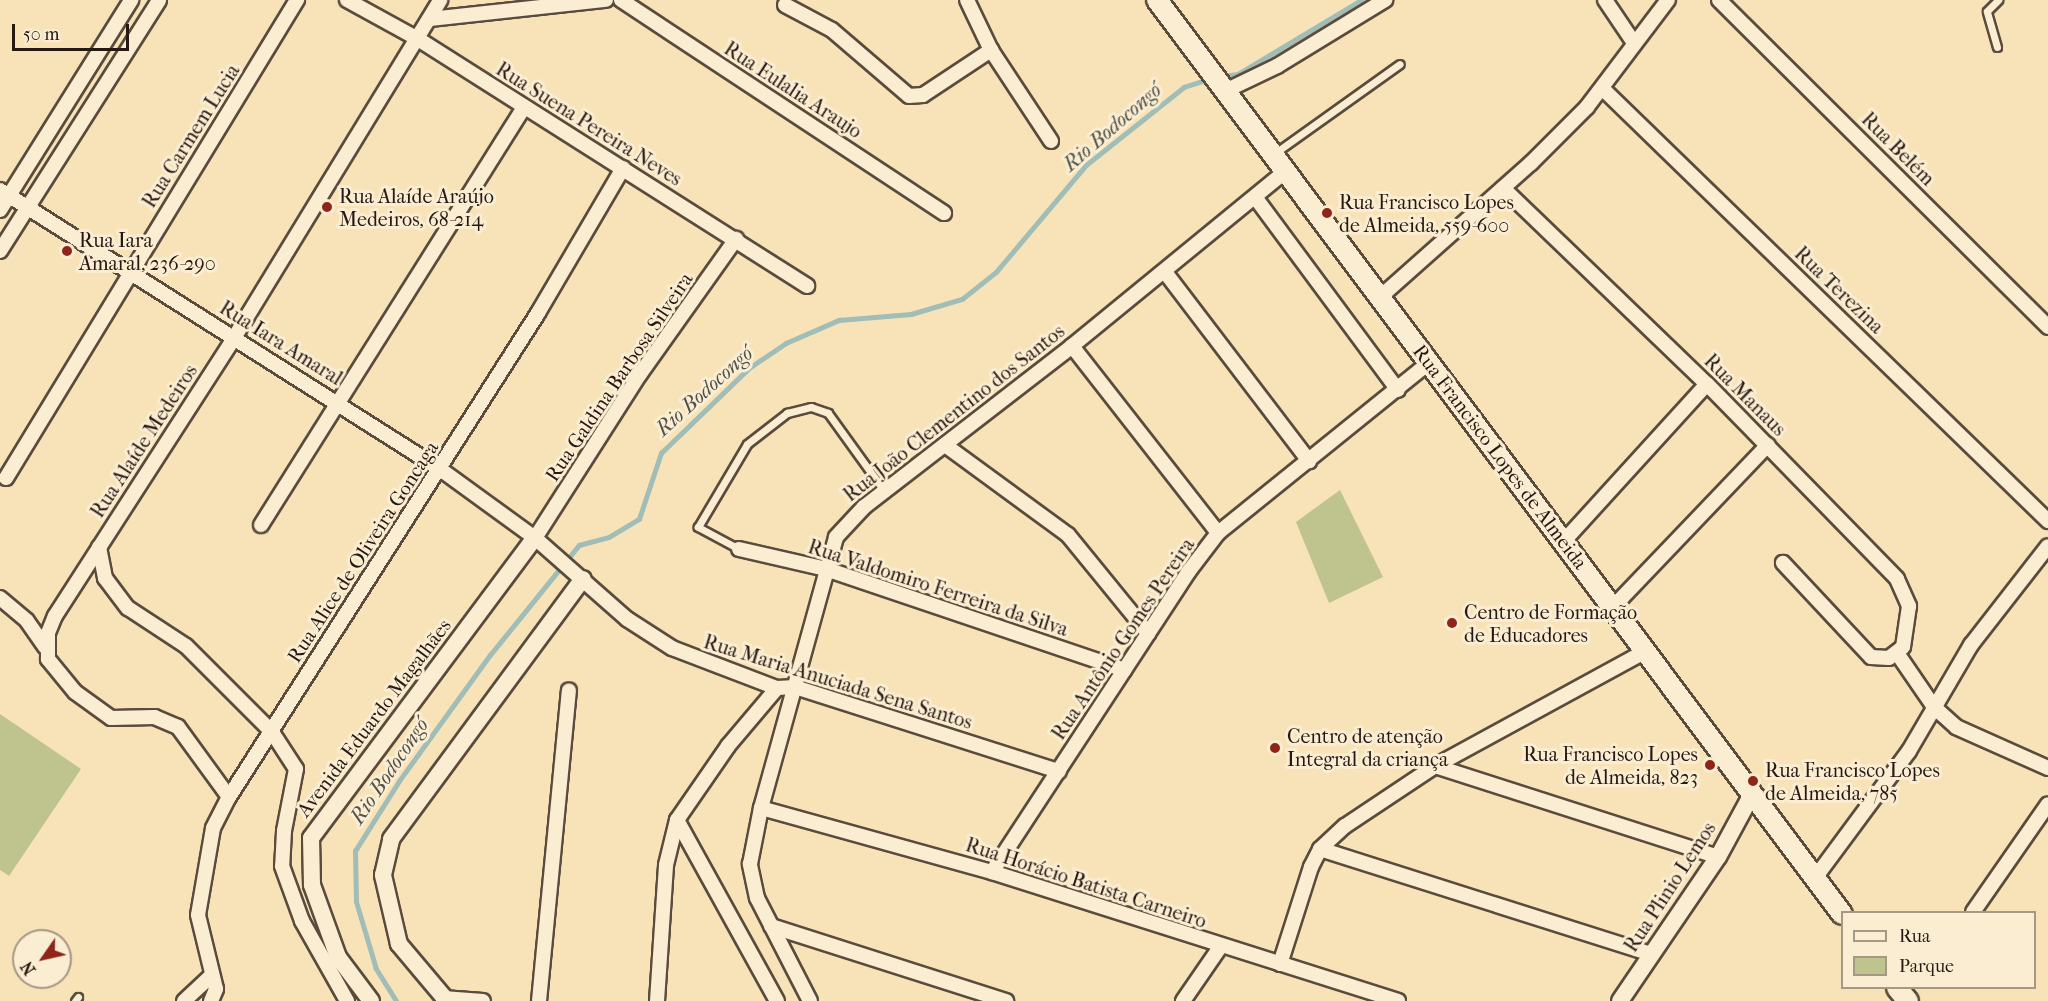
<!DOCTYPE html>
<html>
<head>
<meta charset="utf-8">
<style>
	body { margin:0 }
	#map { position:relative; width:2048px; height:1001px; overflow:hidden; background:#f8e3b9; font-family:"IM FELL French Canon",serif }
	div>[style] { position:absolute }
	.green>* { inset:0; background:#bfc38e }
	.stream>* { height:4.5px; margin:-2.25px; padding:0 2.25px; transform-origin:2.25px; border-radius:2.25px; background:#a0bdb7 }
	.roads { filter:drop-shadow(2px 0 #5a4b3c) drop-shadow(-2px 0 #5a4b3c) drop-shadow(0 2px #5a4b3c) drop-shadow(0 -2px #5a4b3c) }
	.service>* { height:7px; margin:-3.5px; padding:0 3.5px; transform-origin:3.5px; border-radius:3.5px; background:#faedd2 }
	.minor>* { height:14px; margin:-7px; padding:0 7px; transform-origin:7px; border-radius:7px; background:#faedd2 }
	.tertiary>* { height:16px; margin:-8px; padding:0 8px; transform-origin:8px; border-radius:8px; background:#faedd2 }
	.secondary>* { height:20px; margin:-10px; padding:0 10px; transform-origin:10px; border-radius:10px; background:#faedd2 }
	.dots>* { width:16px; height:16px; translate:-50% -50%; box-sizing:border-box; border:3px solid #faedd2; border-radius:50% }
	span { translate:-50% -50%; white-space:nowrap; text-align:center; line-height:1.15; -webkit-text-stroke:6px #faedd2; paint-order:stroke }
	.street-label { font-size:20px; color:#261812 }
	.poi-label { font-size:20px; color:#261812 }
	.left { translate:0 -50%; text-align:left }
	.right { translate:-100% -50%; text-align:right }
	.water-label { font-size:21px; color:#51524c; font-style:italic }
	.legend { position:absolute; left:1841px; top:911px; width:195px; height:78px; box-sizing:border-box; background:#faedd2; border:2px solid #a59885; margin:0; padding:8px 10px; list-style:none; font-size:18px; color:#261812 }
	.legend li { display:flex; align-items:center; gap:12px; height:30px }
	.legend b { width:30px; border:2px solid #a59885 }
	.north { position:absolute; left:12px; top:929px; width:60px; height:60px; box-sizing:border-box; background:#faedd2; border:2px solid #a59885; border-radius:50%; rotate:236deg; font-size:16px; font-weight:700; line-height:24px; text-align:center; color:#261812 }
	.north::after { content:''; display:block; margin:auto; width:21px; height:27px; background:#8f2418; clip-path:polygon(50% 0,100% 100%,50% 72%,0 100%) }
	.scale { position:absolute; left:12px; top:24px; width:117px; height:27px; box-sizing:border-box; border:3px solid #261812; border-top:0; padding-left:8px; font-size:18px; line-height:21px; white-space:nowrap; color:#261812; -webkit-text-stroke:4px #faedd2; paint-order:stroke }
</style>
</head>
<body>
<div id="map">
	<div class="green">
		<div style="clip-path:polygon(1340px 490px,1383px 577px,1329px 603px,1296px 522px)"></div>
		<div style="clip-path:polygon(0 714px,81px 769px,9px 876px,0 870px)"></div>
	</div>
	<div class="stream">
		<div style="left:1222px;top:76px;width:16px;rotate:-7deg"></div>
		<div style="left:1238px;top:74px;width:144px;rotate:-31deg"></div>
		<div style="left:396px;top:1001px;width:38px;rotate:-122deg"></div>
		<div style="left:376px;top:969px;width:70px;rotate:-106.6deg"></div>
		<div style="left:356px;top:902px;width:51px;rotate:-91.1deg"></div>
		<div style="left:355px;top:851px;width:83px;rotate:-57.8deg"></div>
		<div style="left:399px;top:781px;width:155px;rotate:-54.2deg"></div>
		<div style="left:490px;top:655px;width:141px;rotate:-51deg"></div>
		<div style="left:579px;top:545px;width:31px;rotate:-15deg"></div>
		<div style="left:609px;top:537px;width:35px;rotate:-31deg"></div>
		<div style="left:639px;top:519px;width:70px;rotate:-71.6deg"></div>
		<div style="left:661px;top:453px;width:122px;rotate:-44deg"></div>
		<div style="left:749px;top:368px;width:45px;rotate:-34deg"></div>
		<div style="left:786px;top:343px;width:58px;rotate:-23.5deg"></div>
		<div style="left:839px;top:320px;width:72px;rotate:-4.8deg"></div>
		<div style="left:911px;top:314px;width:53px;rotate:-16.4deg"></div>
		<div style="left:962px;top:299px;width:43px;rotate:-38.5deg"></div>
		<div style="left:996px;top:272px;width:140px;rotate:-49.9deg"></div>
		<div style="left:1086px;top:165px;width:125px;rotate:-38.5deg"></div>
		<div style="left:1184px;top:87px;width:25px;rotate:-18deg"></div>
	</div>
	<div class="roads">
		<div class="service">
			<div style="left:1997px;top:47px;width:37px;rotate:-106deg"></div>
			<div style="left:1987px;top:11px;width:16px;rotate:-45deg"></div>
			<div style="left:1275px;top:153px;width:153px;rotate:-35.5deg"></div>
			<div style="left:739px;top:549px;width:47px;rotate:-151.8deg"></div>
			<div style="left:698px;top:527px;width:96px;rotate:-59.4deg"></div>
			<div style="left:747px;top:444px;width:51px;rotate:-37.8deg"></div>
			<div style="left:787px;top:413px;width:25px;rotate:-14deg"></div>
			<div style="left:811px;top:407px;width:18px;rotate:19deg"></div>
			<div style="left:828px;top:413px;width:97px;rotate:54.2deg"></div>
			<div style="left:75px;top:1001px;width:5px;rotate:-53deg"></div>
		</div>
		<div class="minor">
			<div style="left:347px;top:0;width:81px;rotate:28.8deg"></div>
			<div style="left:418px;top:39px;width:461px;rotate:32.4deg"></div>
			<div style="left:621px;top:0;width:387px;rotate:33.4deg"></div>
			<div style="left:967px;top:0;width:55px;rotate:64.4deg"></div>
			<div style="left:991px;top:50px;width:109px;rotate:56.6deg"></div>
			<div style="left:1605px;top:0;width:52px;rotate:56deg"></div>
			<div style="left:1719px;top:0;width:464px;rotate:44.8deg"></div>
			<div style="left:785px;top:5px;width:53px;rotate:28deg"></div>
			<div style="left:832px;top:30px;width:101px;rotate:40.6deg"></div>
			<div style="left:909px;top:96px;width:14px;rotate:-4deg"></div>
			<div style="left:923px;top:95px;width:82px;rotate:-33.5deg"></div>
			<div style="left:430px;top:19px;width:177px;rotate:-6.2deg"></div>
			<div style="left:1602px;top:88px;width:622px;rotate:44.15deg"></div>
			<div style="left:1225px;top:91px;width:58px;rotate:-25.7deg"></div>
			<div style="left:1277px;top:66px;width:127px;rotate:-31.4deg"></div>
			<div style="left:1503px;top:188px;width:283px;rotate:43.9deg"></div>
			<div style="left:1707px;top:384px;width:272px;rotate:45.7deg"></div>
			<div style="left:1897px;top:579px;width:30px;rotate:66deg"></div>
			<div style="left:1909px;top:606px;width:41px;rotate:98.3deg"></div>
			<div style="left:1903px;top:647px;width:18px;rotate:142deg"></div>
			<div style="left:1889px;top:658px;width:18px;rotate:-177deg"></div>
			<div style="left:1871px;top:657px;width:129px;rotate:-133.1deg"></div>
			<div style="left:0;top:190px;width:521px;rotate:32.38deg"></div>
			<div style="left:440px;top:469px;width:117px;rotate:36deg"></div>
			<div style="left:535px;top:538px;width:123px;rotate:41.4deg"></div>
			<div style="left:627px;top:619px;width:54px;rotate:32.8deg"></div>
			<div style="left:672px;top:648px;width:112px;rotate:20.9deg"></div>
			<div style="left:777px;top:688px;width:18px;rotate:-3deg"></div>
			<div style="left:795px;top:687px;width:277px;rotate:17.7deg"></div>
			<div style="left:1255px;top:197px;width:240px;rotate:53.5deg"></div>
			<div style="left:0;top:210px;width:248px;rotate:-58deg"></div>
			<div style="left:0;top:251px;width:297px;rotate:-57.6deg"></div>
			<div style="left:1165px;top:272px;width:238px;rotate:52.7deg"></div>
			<div style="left:1379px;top:298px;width:203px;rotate:-41.6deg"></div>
			<div style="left:1531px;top:163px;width:79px;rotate:-45deg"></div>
			<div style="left:1587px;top:107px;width:134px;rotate:-52.9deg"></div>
			<div style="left:1072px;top:346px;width:237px;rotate:52deg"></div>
			<div style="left:945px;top:445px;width:152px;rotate:36.2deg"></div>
			<div style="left:1068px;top:535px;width:127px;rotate:50.8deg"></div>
			<div style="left:6px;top:478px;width:560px;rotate:-58.67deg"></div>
			<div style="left:261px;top:525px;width:494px;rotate:-57.8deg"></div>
			<div style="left:535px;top:538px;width:195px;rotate:-57.4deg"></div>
			<div style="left:640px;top:374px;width:166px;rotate:-54.6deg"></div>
			<div style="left:1564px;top:541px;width:212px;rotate:-47.7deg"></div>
			<div style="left:99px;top:547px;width:32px;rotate:79deg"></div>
			<div style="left:105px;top:578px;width:38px;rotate:53deg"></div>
			<div style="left:128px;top:608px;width:69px;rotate:33.2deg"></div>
			<div style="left:186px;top:646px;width:122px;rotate:45deg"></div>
			<div style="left:272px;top:732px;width:44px;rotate:57deg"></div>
			<div style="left:296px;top:769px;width:63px;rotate:101deg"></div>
			<div style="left:284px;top:831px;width:35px;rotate:93deg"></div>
			<div style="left:282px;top:866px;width:59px;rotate:70deg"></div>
			<div style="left:302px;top:921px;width:92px;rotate:60.6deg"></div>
			<div style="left:739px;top:549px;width:89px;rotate:12.9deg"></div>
			<div style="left:826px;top:569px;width:315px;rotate:18.7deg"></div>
			<div style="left:0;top:598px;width:35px;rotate:40deg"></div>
			<div style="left:27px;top:621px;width:32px;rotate:55deg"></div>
			<div style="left:1613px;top:607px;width:224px;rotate:-46.3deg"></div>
			<div style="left:1897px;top:653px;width:65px;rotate:55.6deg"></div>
			<div style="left:1934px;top:707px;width:30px;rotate:42deg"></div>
			<div style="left:1956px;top:727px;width:101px;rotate:24deg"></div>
			<div style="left:1435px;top:766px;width:297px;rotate:17.8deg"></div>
			<div style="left:229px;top:797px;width:87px;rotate:-126.1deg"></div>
			<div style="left:178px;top:727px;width:25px;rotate:-157deg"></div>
			<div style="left:155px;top:717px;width:44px;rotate:178.7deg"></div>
			<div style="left:111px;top:718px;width:44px;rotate:-144.2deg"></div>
			<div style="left:75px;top:692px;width:43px;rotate:-129.3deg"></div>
			<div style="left:48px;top:659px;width:26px;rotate:-90deg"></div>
			<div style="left:48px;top:633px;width:18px;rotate:-68deg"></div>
			<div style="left:55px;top:616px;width:331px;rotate:-57.2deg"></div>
			<div style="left:234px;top:338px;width:396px;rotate:-58.6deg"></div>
			<div style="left:761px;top:808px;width:240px;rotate:15.5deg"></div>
			<div style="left:992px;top:872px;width:426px;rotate:17.6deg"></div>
			<div style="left:677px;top:820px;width:207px;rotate:61.1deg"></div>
			<div style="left:1320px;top:849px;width:347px;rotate:17.6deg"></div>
			<div style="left:992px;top:872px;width:360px;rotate:-56.8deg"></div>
			<div style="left:1189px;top:571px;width:48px;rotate:-52.7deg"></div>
			<div style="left:1218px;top:533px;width:271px;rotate:-38.9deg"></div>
			<div style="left:1815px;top:878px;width:158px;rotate:-53.5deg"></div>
			<div style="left:1909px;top:751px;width:123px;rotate:-59.7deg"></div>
			<div style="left:1971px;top:645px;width:125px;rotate:-52.1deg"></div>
			<div style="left:1973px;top:912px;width:131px;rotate:-55.2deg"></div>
			<div style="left:771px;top:926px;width:247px;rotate:17.7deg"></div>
			<div style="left:1280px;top:964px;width:102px;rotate:-72.3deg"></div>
			<div style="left:1311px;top:867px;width:20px;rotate:-63deg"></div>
			<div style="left:1320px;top:849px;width:34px;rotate:-43deg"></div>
			<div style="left:1345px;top:826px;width:108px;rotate:-33.7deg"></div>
			<div style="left:1435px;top:766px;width:240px;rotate:-28.6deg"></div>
			<div style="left:443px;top:998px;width:40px;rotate:4.3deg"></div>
			<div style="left:184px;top:1001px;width:37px;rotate:-43deg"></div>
			<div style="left:211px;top:1001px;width:13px;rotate:-67deg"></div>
			<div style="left:216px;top:989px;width:76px;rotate:-103.7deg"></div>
			<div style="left:198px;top:915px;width:88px;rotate:-80.2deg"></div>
			<div style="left:213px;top:828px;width:35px;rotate:-63deg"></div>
			<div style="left:229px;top:797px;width:574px;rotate:-57.44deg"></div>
			<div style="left:538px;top:313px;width:168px;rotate:-59.6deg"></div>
			<div style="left:539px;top:1001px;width:312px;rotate:-84.5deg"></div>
			<div style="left:657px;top:1001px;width:136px;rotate:-86.2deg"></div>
			<div style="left:666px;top:865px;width:46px;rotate:-76.3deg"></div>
			<div style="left:677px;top:820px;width:90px;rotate:-55.4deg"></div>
			<div style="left:728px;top:746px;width:76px;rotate:-49.8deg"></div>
			<div style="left:810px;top:1001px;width:116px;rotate:-117.2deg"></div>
			<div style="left:757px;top:898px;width:35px;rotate:-102deg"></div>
			<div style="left:750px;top:864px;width:57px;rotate:-78.9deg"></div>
			<div style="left:761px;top:808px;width:281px;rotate:-74.5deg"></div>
			<div style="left:836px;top:537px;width:41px;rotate:-47deg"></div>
			<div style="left:864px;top:507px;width:263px;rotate:-37.7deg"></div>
			<div style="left:1072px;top:346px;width:276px;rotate:-39.3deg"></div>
			<div style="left:1183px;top:1001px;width:67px;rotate:-55.4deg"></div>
		</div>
		<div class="tertiary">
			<div style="left:371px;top:1001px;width:55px;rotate:-126.9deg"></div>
			<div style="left:338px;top:957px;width:77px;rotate:-109.9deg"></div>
			<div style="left:312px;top:885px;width:47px;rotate:-91.2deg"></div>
			<div style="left:311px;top:838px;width:374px;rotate:-53.3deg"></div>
			<div style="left:447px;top:1001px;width:75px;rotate:-130.1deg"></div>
			<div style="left:399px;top:944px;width:71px;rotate:-103.1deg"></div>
			<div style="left:383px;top:875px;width:37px;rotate:-77deg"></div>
			<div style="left:391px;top:839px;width:323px;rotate:-53.6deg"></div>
			<div style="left:1620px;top:1001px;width:174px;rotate:-55.8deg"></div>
			<div style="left:1718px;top:857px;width:72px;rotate:-61.6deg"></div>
		</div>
		<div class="secondary">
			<div style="left:1157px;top:0;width:1142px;rotate:53.15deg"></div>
			<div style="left:1897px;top:988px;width:17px;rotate:50deg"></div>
		</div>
	</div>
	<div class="dots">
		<div style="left:327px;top:207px;background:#8f2418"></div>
		<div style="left:1327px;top:213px;background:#8f2418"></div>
		<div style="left:67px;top:251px;background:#8f2418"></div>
		<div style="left:1452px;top:623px;background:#8f2418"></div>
		<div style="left:1275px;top:748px;background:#8f2418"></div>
		<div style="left:1710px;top:765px;background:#8f2418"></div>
		<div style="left:1753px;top:781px;background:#8f2418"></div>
	</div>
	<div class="street-label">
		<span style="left:793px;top:90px;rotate:33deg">Rua Eulalia Araujo</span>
		<span style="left:589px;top:124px;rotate:32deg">Rua Suena Pereira Neves</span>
		<span style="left:191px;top:136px;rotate:-58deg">Rua Carmem Lucia</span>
		<span style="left:1898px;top:149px;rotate:45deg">Rua Belém</span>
		<span style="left:1839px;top:290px;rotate:44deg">Rua Terezina</span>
		<span style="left:281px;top:343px;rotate:32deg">Rua Iara Amaral</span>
		<span style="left:619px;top:377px;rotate:-56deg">Rua Galdina Barbosa Silveira</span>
		<span style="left:1745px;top:395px;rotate:45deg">Rua Manaus</span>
		<span style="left:954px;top:413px;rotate:-38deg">Rua João Clementino dos Santos</span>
		<span style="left:144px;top:441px;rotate:-57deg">Rua Alaíde Medeiros</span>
		<span style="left:1500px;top:457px;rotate:53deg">Rua Francisco Lopes de Almeida</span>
		<span style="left:363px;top:552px;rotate:-57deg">Rua Alice de Oliveira Goncaga</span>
		<span style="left:938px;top:588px;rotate:18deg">Rua Valdomiro Ferreira da Silva</span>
		<span style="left:1123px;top:639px;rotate:-56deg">Rua Antônio Gomes Pereira</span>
		<span style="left:838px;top:682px;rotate:17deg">Rua Maria Anuciada Sena Santos</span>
		<span style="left:374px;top:718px;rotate:-53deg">Avenida Eduardo Magalhães</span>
		<span style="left:1086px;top:883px;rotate:18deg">Rua Horácio Batista Carneiro</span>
		<span style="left:1670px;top:887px;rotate:-57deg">Rua Plinio Lemos</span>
	</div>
	<div class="poi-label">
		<span class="left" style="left:339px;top:208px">Rua Alaíde Araújo<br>Medeiros, 68-214</span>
		<span class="left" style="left:1339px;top:214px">Rua Francisco Lopes<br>de Almeida, 559-600</span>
		<span class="left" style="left:79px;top:252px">Rua Iara<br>Amaral, 236-290</span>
		<span class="left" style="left:1464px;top:624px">Centro de Formação<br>de Educadores</span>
		<span class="left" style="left:1287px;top:748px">Centro de atenção<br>Integral da criança</span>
		<span class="right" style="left:1698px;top:766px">Rua Francisco Lopes<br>de Almeida, 823</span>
		<span class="left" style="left:1765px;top:782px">Rua Francisco Lopes<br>de Almeida, 785</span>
	</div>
	<div class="water-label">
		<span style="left:1112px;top:127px;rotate:-41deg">Rio Bodocongó</span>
		<span style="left:704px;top:391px;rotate:-42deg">Rio Bodocongó</span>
		<span style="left:389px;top:771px;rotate:-56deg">Rio Bodocongó</span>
	</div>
	<ul class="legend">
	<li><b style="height:8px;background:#faedd2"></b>Rua</li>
	<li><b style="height:16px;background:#bfc38e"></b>Parque</li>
	</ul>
	<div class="north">N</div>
	<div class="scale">50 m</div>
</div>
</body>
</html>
